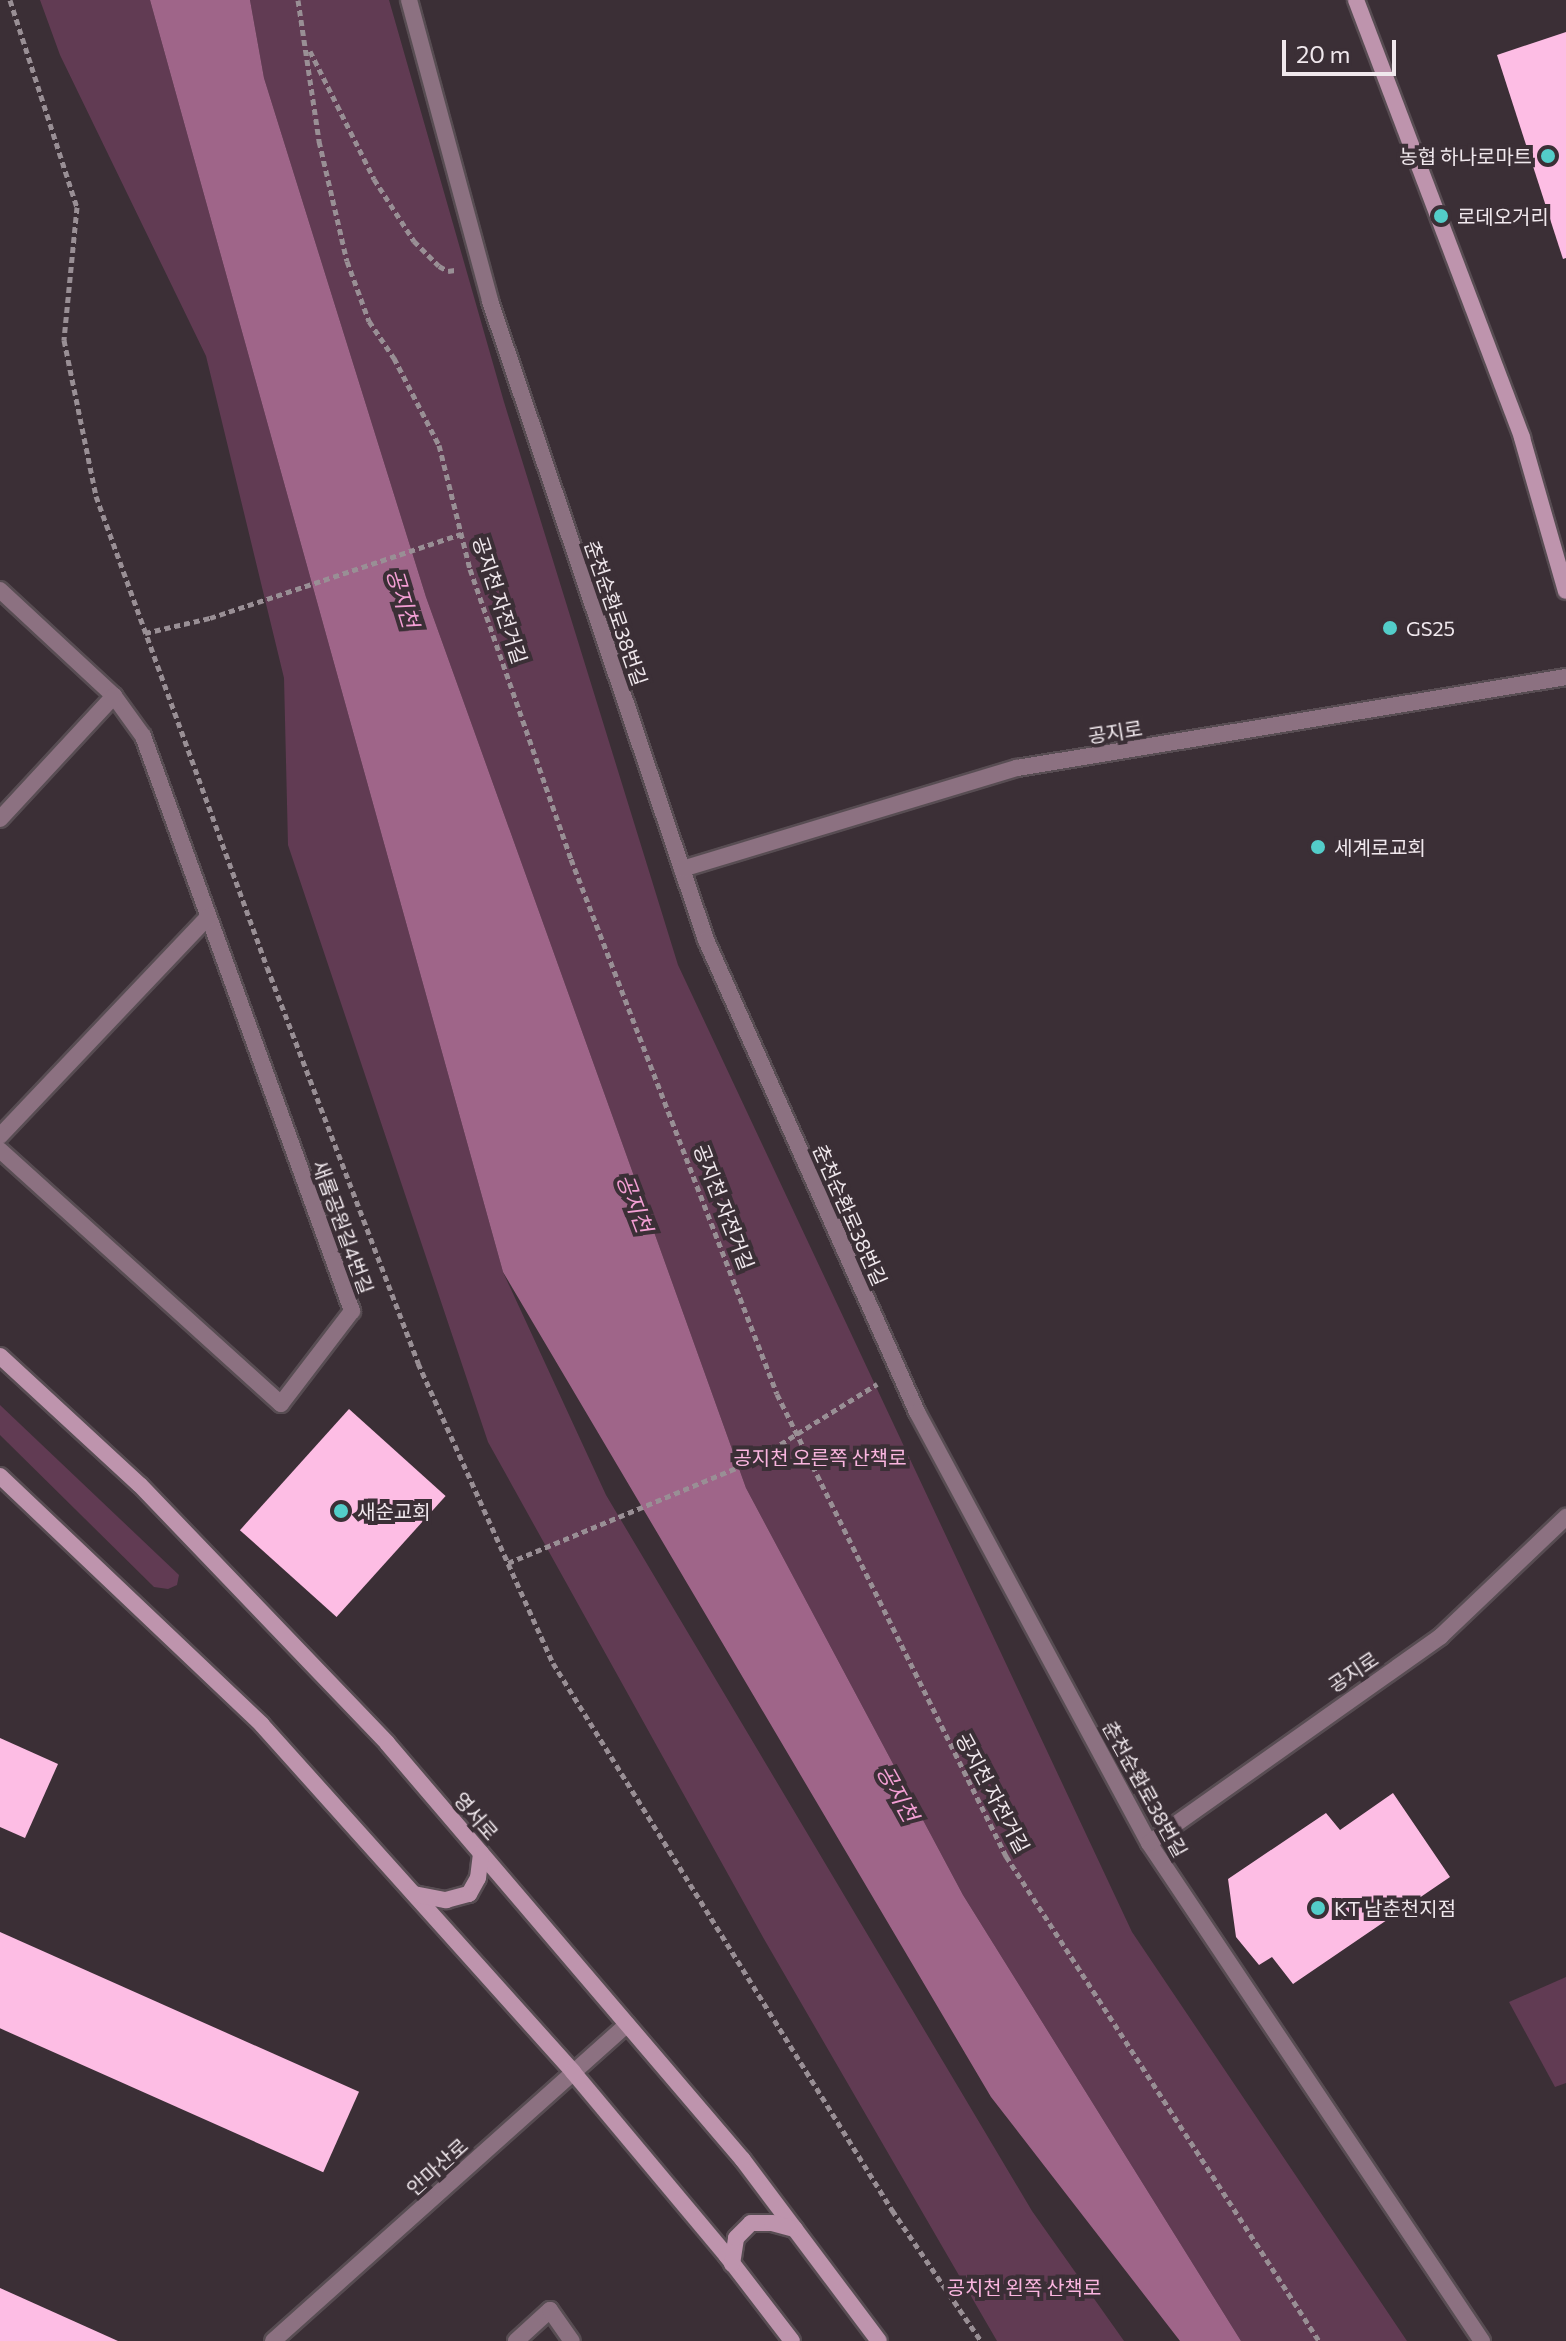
<!DOCTYPE html>
<html>
<head>
<meta charset="utf-8">
<style>
	body { margin:0 }
	#map { position:relative; width:1566px; height:2341px; overflow:hidden; background:#3b2f36; font-family:Commissioner,"Noto Sans KR",sans-serif }
	div>[style] { position:absolute }
	.green>* { inset:0; background:#613b53 }
	.water>* { inset:0; background:#9f6589 }
	.building>* { inset:0; background:#fdbde4; transform-origin:0 0 }
	.path>* { height:5px; margin-top:-2.5px; transform-origin:0; background:repeating-linear-gradient(90deg,#998f95 0 6px,transparent 0 10px) }
	.roads { filter:drop-shadow(2px 0 #584d53) drop-shadow(-2px 0 #584d53) drop-shadow(0 2px #584d53) drop-shadow(0 -2px #584d53) }
	.street>* { height:16px; margin:-8px; padding:0 8px; transform-origin:8px; border-radius:8px; background:#8c7181 }
	.secondary>* { height:16px; margin:-8px; padding:0 8px; transform-origin:8px; border-radius:8px; background:#be94ad }
	.dots>* { width:22px; height:22px; translate:-50% -50%; box-sizing:border-box; border:4px solid #3b2f36; border-radius:50% }
	span { translate:-50% -50%; white-space:nowrap; text-align:center; line-height:1.15; -webkit-text-stroke:8px #3b2f36; paint-order:stroke }
	.poi-label { font-size:20px; color:#f0e8ed }
	.right { translate:-100% -50%; text-align:right }
	.left { translate:0 -50%; text-align:left }
	.street-label { font-size:20px; color:#f0e8ed }
	.park-label { font-size:20px; color:#fab5df }
	.water-label { font-size:22px; color:#f39fd4; font-style:italic }
	.scale { position:absolute; left:1282px; top:40px; width:114px; height:36px; box-sizing:border-box; border:4px solid #f0e8ed; border-top:0; padding-left:10px; font-size:24px; line-height:28px; white-space:nowrap; color:#f0e8ed; -webkit-text-stroke:6px #3b2f36; paint-order:stroke }
</style>
</head>
<body>
<div id="map">
	<div class="green">
		<div style="clip-path:polygon(40px 0,150px 0,503px 1272px,606px 1495px,1032px 2211px,1124px 2341px,997px 2341px,764px 1939px,488px 1442px,288px 845px,284px 678px,206px 356px,60px 55px)"></div>
		<div style="clip-path:polygon(250px 0,389px 0,504px 402px,678px 965px,1132px 1932px,1407px 2341px,1241px 2341px,963px 1895px,746px 1488px,426px 597px,264px 78px)"></div>
		<div style="clip-path:polygon(0 1405px,179px 1575px,177px 1585px,168px 1589px,154px 1587px,0 1435px)"></div>
		<div style="clip-path:polygon(1566px 1977px,1566px 2083px,1555px 2087px,1509px 2002px)"></div>
	</div>
	<div class="water">
		<div style="clip-path:polygon(150px 0,250px 0,264px 78px,426px 597px,746px 1488px,963px 1895px,1241px 2341px,1180px 2341px,991px 2097px,503px 1272px)"></div>
	</div>
	<div class="building">
		<div style="clip-path:polygon(1566px 32px,1566px 258px,1563px 259px,1497px 55px)"></div>
		<div style="left:349px;top:1409px;width:130px;height:163px;rotate:42deg"></div>
		<div style="clip-path:polygon(0 1738px,58px 1764px,25px 1838px,0 1827px)"></div>
		<div style="clip-path:polygon(1393px 1793px,1450px 1877px,1293px 1984px,1272px 1957px,1259px 1965px,1236px 1937px,1228px 1879px,1326px 1813px,1340px 1830px)"></div>
		<div style="left:0;top:1932px;width:393px;height:88px;rotate:24deg"></div>
		<div style="clip-path:polygon(0 2288px,118px 2341px,0 2341px)"></div>
	</div>
	<div class="path">
		<div style="left:10px;top:0;width:218px;rotate:72.1deg"></div>
		<div style="left:77px;top:207px;width:134px;rotate:95.6deg"></div>
		<div style="left:64px;top:340px;width:159px;rotate:78.4deg"></div>
		<div style="left:96px;top:496px;width:501px;rotate:70.05deg"></div>
		<div style="left:267px;top:967px;width:424px;rotate:69.1deg"></div>
		<div style="left:418px;top:1363px;width:329px;rotate:65.8deg"></div>
		<div style="left:553px;top:1663px;width:644px;rotate:58.21deg"></div>
		<div style="left:892px;top:2210px;width:158px;rotate:55.8deg"></div>
		<div style="left:298px;top:0;width:143px;rotate:81.5deg"></div>
		<div style="left:319px;top:141px;width:123px;rotate:76.9deg"></div>
		<div style="left:347px;top:261px;width:64px;rotate:69.9deg"></div>
		<div style="left:369px;top:321px;width:45px;rotate:56deg"></div>
		<div style="left:394px;top:358px;width:98px;rotate:62.7deg"></div>
		<div style="left:439px;top:445px;width:128px;rotate:76deg"></div>
		<div style="left:470px;top:569px;width:307px;rotate:70.8deg"></div>
		<div style="left:571px;top:859px;width:573px;rotate:68.94deg"></div>
		<div style="left:777px;top:1394px;width:516px;rotate:63.63deg"></div>
		<div style="left:1006px;top:1856px;width:577px;rotate:57.16deg"></div>
		<div style="left:310px;top:51px;width:143px;rotate:63.4deg"></div>
		<div style="left:374px;top:179px;width:74px;rotate:57.2deg"></div>
		<div style="left:414px;top:241px;width:35px;rotate:45deg"></div>
		<div style="left:439px;top:266px;width:10px;rotate:29deg"></div>
		<div style="left:448px;top:271px;width:7px;rotate:-8deg"></div>
		<div style="left:145px;top:633px;width:67px;rotate:-13deg"></div>
		<div style="left:210px;top:618px;width:265px;rotate:-18.5deg"></div>
		<div style="left:508px;top:1563px;width:268px;rotate:-22.6deg"></div>
		<div style="left:755px;top:1460px;width:144px;rotate:-31.9deg"></div>
	</div>
	<div class="roads">
		<div class="street">
			<div style="left:409px;top:0;width:312px;rotate:74.9deg"></div>
			<div style="left:490px;top:301px;width:675px;rotate:71.32deg"></div>
			<div style="left:706px;top:940px;width:517px;rotate:65.91deg"></div>
			<div style="left:917px;top:1412px;width:489px;rotate:61.7deg"></div>
			<div style="left:1149px;top:1843px;width:599px;rotate:56.23deg"></div>
			<div style="left:0;top:590px;width:156px;rotate:42.9deg"></div>
			<div style="left:114px;top:696px;width:49px;rotate:54.1deg"></div>
			<div style="left:143px;top:736px;width:612px;rotate:70.02deg"></div>
			<div style="left:352px;top:1311px;width:117px;rotate:127.4deg"></div>
			<div style="left:281px;top:1404px;width:379px;rotate:-137.9deg"></div>
			<div style="left:0;top:819px;width:168px;rotate:-47.2deg"></div>
			<div style="left:682px;top:869px;width:350px;rotate:-16.8deg"></div>
			<div style="left:1017px;top:768px;width:556px;rotate:-9.41deg"></div>
			<div style="left:0;top:1136px;width:302px;rotate:-46.5deg"></div>
			<div style="left:1149px;top:1843px;width:358px;rotate:-35.3deg"></div>
			<div style="left:1441px;top:1636px;width:173px;rotate:-43.6deg"></div>
			<div style="left:273px;top:2341px;width:475px;rotate:-41.8deg"></div>
			<div style="left:516px;top:2341px;width:46px;rotate:-42.4deg"></div>
			<div style="left:550px;top:2310px;width:38px;rotate:55deg"></div>
		</div>
		<div class="secondary">
			<div style="left:1356px;top:0;width:468px;rotate:69.2deg"></div>
			<div style="left:1522px;top:438px;width:159px;rotate:74deg"></div>
			<div style="left:0;top:1356px;width:190px;rotate:42.7deg"></div>
			<div style="left:140px;top:1485px;width:357px;rotate:46.2deg"></div>
			<div style="left:387px;top:1743px;width:548px;rotate:49.51deg"></div>
			<div style="left:743px;top:2160px;width:226px;rotate:53.1deg"></div>
			<div style="left:0;top:1476px;width:361px;rotate:43.5deg"></div>
			<div style="left:262px;top:1725px;width:466px;rotate:48.1deg"></div>
			<div style="left:573px;top:2072px;width:239px;rotate:50.1deg"></div>
			<div style="left:726px;top:2255px;width:108px;rotate:52.5deg"></div>
			<div style="left:414px;top:1894px;width:33px;rotate:11deg"></div>
			<div style="left:446px;top:1900px;width:24px;rotate:-15deg"></div>
			<div style="left:469px;top:1894px;width:18px;rotate:-61deg"></div>
			<div style="left:478px;top:1878px;width:25px;rotate:-83deg"></div>
			<div style="left:732px;top:2264px;width:26px;rotate:-81deg"></div>
			<div style="left:736px;top:2238px;width:21px;rotate:-45deg"></div>
			<div style="left:751px;top:2223px;width:21px"></div>
			<div style="left:772px;top:2223px;width:24px;rotate:15deg"></div>
		</div>
	</div>
	<div class="dots">
		<div style="left:1548px;top:156px;background:#53cdc9"></div>
		<div style="left:1441px;top:216px;background:#53cdc9"></div>
		<div style="left:1390px;top:628px;background:#53cdc9"></div>
		<div style="left:1318px;top:847px;background:#53cdc9"></div>
		<div style="left:341px;top:1511px;background:#53cdc9"></div>
		<div style="left:1318px;top:1908px;background:#53cdc9"></div>
	</div>
	<div class="poi-label">
		<span class="right" style="left:1532px;top:156px">농협 하나로마트</span>
		<span class="left" style="left:1457px;top:216px">로데오거리</span>
		<span class="left" style="left:1406px;top:628px">GS25</span>
		<span class="left" style="left:1334px;top:847px">세계로교회</span>
		<span class="left" style="left:357px;top:1511px">새순교회</span>
		<span class="left" style="left:1334px;top:1908px">KT 남춘천지점</span>
	</div>
	<div class="street-label">
		<span style="left:500px;top:600px;rotate:72deg">공지천 자전거길</span>
		<span style="left:616px;top:613px;rotate:71deg">춘천순환로38번길</span>
		<span style="left:1115px;top:732px;rotate:-9deg">공지로</span>
		<span style="left:724px;top:1207px;rotate:69deg">공지천 자전거길</span>
		<span style="left:850px;top:1215px;rotate:66deg">춘천순환로38번길</span>
		<span style="left:343px;top:1227px;rotate:70deg">새롬공원길4번길</span>
		<span style="left:1353px;top:1672px;rotate:-34deg">공지로</span>
		<span style="left:1145px;top:1789px;rotate:61deg">춘천순환로38번길</span>
		<span style="left:993px;top:1793px;rotate:62deg">공지천 자전거길</span>
		<span style="left:476px;top:1816px;rotate:49deg">영서로</span>
		<span style="left:437px;top:2167px;rotate:-42deg">안마산로</span>
	</div>
	<div class="park-label">
		<span style="left:820px;top:1457px">공지천 오른쪽 산책로</span>
		<span style="left:1024px;top:2287px">공치천 왼쪽 산책로</span>
	</div>
	<div class="water-label">
		<span style="left:403px;top:598px;rotate:73deg">공지천</span>
		<span style="left:635px;top:1203px;rotate:69deg">공지천</span>
		<span style="left:898px;top:1793px;rotate:61deg">공지천</span>
	</div>
	<div class="scale">20 m</div>
</div>
</body>
</html>
